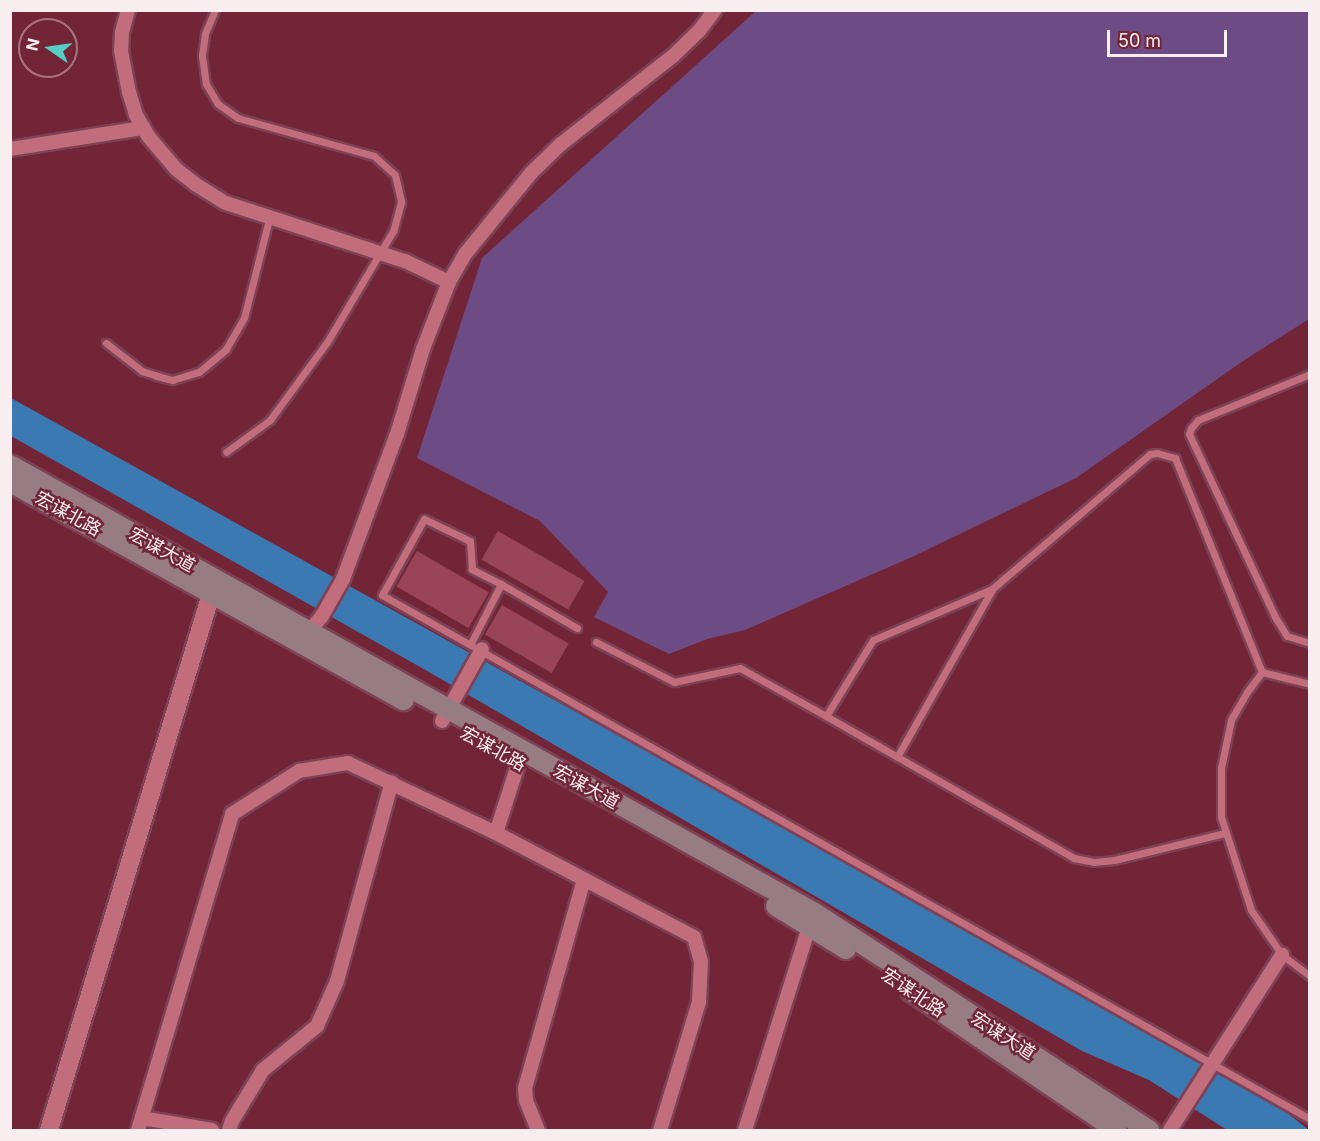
<!DOCTYPE html>
<html>
<head>
<meta charset="utf-8">
<style>
	body { margin:0 }
	#map { position:relative; width:1320px; height:1141px; overflow:hidden; background:#722537; font-family:Inter,"Noto Sans SC",sans-serif }
	div>[style] { position:absolute }
	.green>* { inset:0; background:#6d4c86 }
	.water>* { inset:0; background:#3b79b3 }
	.building>* { inset:0; background:#984657; transform-origin:0 0 }
	.roads { filter:drop-shadow(2px 0 #7d4255) drop-shadow(-2px 0 #7d4255) drop-shadow(0 2px #7d4255) drop-shadow(0 -2px #7d4255) }
	.service>* { height:7px; margin:-3.5px; padding:0 3.5px; transform-origin:3.5px; border-radius:3.5px; background:#c26d7c }
	.minor>* { height:14px; margin:-7px; padding:0 7px; transform-origin:7px; border-radius:7px; background:#c26d7c }
	.tertiary>* { height:18px; margin:-9px; padding:0 9px; transform-origin:9px; border-radius:9px; background:#c26d7c }
	.secondary>* { height:20px; margin:-10px; padding:0 10px; transform-origin:10px; border-radius:10px; background:#977c84 }
	span { translate:-50% -50%; white-space:nowrap; text-align:center; line-height:1.15; -webkit-text-stroke:5px #722537; paint-order:stroke }
	.street-label { font-size:18px; color:#f8eef0 }
	.frame { position:absolute; inset:0; border:12px solid #f8eef0; pointer-events:none }
	.north { position:absolute; left:18px; top:18px; width:60px; height:60px; box-sizing:border-box; background:#722537; border:2px solid #a87581; border-radius:50%; rotate:283deg; font-size:16px; font-weight:700; line-height:24px; text-align:center; color:#f8eef0 }
	.north::after { content:''; display:block; margin:auto; width:21px; height:27px; background:#55cec6; clip-path:polygon(50% 0,100% 100%,50% 72%,0 100%) }
	.scale { position:absolute; left:1107px; top:30px; width:120px; height:27px; box-sizing:border-box; border:3px solid #f8eef0; border-top:0; padding-left:8px; font-size:18px; line-height:21px; white-space:nowrap; color:#f8eef0; -webkit-text-stroke:4px #722537; paint-order:stroke }
</style>
</head>
<body>
<div id="map">
	<div class="green">
		<div style="clip-path:polygon(756px 11px,1309px 11px,1309px 319px,1243px 361px,1076px 478px,914px 556px,745px 630px,707px 639px,669px 654px,594px 617px,608px 592px,540px 521px,417px 458px,482px 258px)"></div>
	</div>
	<div class="water">
		<div style="clip-path:polygon(11px 398px,1260px 1092px,1309px 1130px,1227px 1130px,1149px 1080px,1082px 1051px,422px 668px,11px 436px)"></div>
	</div>
	<div class="building">
		<div style="left:498px;top:531px;width:100px;height:33px;rotate:30deg"></div>
		<div style="left:417px;top:551px;width:83px;height:41px;rotate:30deg"></div>
		<div style="left:502px;top:605px;width:77px;height:34px;rotate:30deg"></div>
	</div>
	<div class="roads">
		<div class="service">
			<div style="left:215px;top:10px;width:26px;rotate:113deg"></div>
			<div style="left:205px;top:34px;width:22px;rotate:98deg"></div>
			<div style="left:202px;top:56px;width:28px;rotate:82deg"></div>
			<div style="left:206px;top:84px;width:23px;rotate:59deg"></div>
			<div style="left:218px;top:104px;width:24px;rotate:35deg"></div>
			<div style="left:238px;top:118px;width:141px;rotate:15.6deg"></div>
			<div style="left:374px;top:156px;width:28px;rotate:42deg"></div>
			<div style="left:395px;top:175px;width:28px;rotate:77deg"></div>
			<div style="left:401px;top:202px;width:30px;rotate:105deg"></div>
			<div style="left:393px;top:231px;width:129px;rotate:120.7deg"></div>
			<div style="left:327px;top:342px;width:97px;rotate:126.2deg"></div>
			<div style="left:270px;top:420px;width:54px;rotate:144deg"></div>
			<div style="left:106px;top:343px;width:46px;rotate:37.9deg"></div>
			<div style="left:142px;top:371px;width:16px;rotate:18deg"></div>
			<div style="left:157px;top:376px;width:16px;rotate:15deg"></div>
			<div style="left:172px;top:380px;width:28px;rotate:-17deg"></div>
			<div style="left:199px;top:372px;width:35px;rotate:-40deg"></div>
			<div style="left:226px;top:349px;width:36px;rotate:-60deg"></div>
			<div style="left:244px;top:318px;width:102px;rotate:-75.8deg"></div>
			<div style="left:1310px;top:374px;width:121px;rotate:157.7deg"></div>
			<div style="left:1198px;top:420px;width:11px;rotate:131deg"></div>
			<div style="left:1191px;top:428px;width:6px;rotate:108deg"></div>
			<div style="left:1189px;top:434px;width:202px;rotate:64.8deg"></div>
			<div style="left:1275px;top:617px;width:22px;rotate:58deg"></div>
			<div style="left:1287px;top:636px;width:24px;rotate:17deg"></div>
			<div style="left:501px;top:584px;width:88px;rotate:30.1deg"></div>
			<div style="left:596px;top:642px;width:88px;rotate:27.1deg"></div>
			<div style="left:674px;top:682px;width:67px;rotate:-12deg"></div>
			<div style="left:740px;top:668px;width:98px;rotate:29.2deg"></div>
			<div style="left:826px;top:716px;width:89px;rotate:-58.3deg"></div>
			<div style="left:873px;top:640px;width:129px;rotate:-23.2deg"></div>
			<div style="left:992px;top:589px;width:208px;rotate:-40.5deg"></div>
			<div style="left:1150px;top:454px;width:7px;rotate:-8deg"></div>
			<div style="left:1157px;top:453px;width:19px;rotate:16deg"></div>
			<div style="left:1175px;top:458px;width:231px;rotate:67.9deg"></div>
			<div style="left:471px;top:643px;width:66px;rotate:-63deg"></div>
			<div style="left:501px;top:584px;width:33px;rotate:-153deg"></div>
			<div style="left:472px;top:569px;width:28px;rotate:-94deg"></div>
			<div style="left:470px;top:541px;width:51px;rotate:-154.4deg"></div>
			<div style="left:424px;top:519px;width:87px;rotate:118.9deg"></div>
			<div style="left:382px;top:595px;width:1066px;rotate:29.45deg"></div>
			<div style="left:1262px;top:672px;width:25px;rotate:127deg"></div>
			<div style="left:1247px;top:692px;width:32px;rotate:120deg"></div>
			<div style="left:1231px;top:720px;width:49px;rotate:101.8deg"></div>
			<div style="left:1221px;top:768px;width:49px;rotate:90deg"></div>
			<div style="left:1221px;top:817px;width:98px;rotate:72.1deg"></div>
			<div style="left:1251px;top:910px;width:55px;rotate:55.4deg"></div>
			<div style="left:1282px;top:955px;width:35px;rotate:37deg"></div>
			<div style="left:1262px;top:672px;width:49px;rotate:14deg"></div>
			<div style="left:826px;top:716px;width:286px;rotate:29.8deg"></div>
			<div style="left:1074px;top:858px;width:20px;rotate:11deg"></div>
			<div style="left:1094px;top:862px;width:20px;rotate:-6deg"></div>
			<div style="left:1114px;top:860px;width:114px;rotate:-13.7deg"></div>
			<div style="left:897px;top:757px;width:192px;rotate:-60.4deg"></div>
		</div>
		<div class="minor">
			<div style="left:128px;top:10px;width:24px;rotate:105deg"></div>
			<div style="left:122px;top:33px;width:18px;rotate:93deg"></div>
			<div style="left:121px;top:51px;width:42px;rotate:79deg"></div>
			<div style="left:129px;top:92px;width:24px;rotate:73deg"></div>
			<div style="left:136px;top:115px;width:24px;rotate:60deg"></div>
			<div style="left:148px;top:136px;width:43px;rotate:49.7deg"></div>
			<div style="left:176px;top:169px;width:24px;rotate:38deg"></div>
			<div style="left:195px;top:184px;width:36px;rotate:32deg"></div>
			<div style="left:226px;top:203px;width:188px;rotate:18deg"></div>
			<div style="left:405px;top:261px;width:49px;rotate:25.5deg"></div>
			<div style="left:10px;top:149px;width:135px;rotate:-9deg"></div>
			<div style="left:309px;top:632px;width:21px;rotate:-51deg"></div>
			<div style="left:322px;top:616px;width:43px;rotate:-60.4deg"></div>
			<div style="left:343px;top:579px;width:155px;rotate:-69.6deg"></div>
			<div style="left:397px;top:434px;width:89px;rotate:-73deg"></div>
			<div style="left:423px;top:349px;width:72px;rotate:-68.8deg"></div>
			<div style="left:449px;top:282px;width:34px;rotate:-60deg"></div>
			<div style="left:466px;top:253px;width:103px;rotate:-50.9deg"></div>
			<div style="left:531px;top:173px;width:42px;rotate:-44deg"></div>
			<div style="left:561px;top:144px;width:142px;rotate:-38.2deg"></div>
			<div style="left:673px;top:56px;width:36px;rotate:-44deg"></div>
			<div style="left:699px;top:31px;width:26px;rotate:-53deg"></div>
			<div style="left:442px;top:721px;width:82px;rotate:-60.9deg"></div>
			<div style="left:496px;top:833px;width:85px;rotate:-72.2deg"></div>
			<div style="left:142px;top:1118px;width:71px;rotate:9.7deg"></div>
			<div style="left:138px;top:1130px;width:330px;rotate:-73.4deg"></div>
			<div style="left:232px;top:814px;width:80px;rotate:-32.7deg"></div>
			<div style="left:299px;top:771px;width:50px;rotate:-9.3deg"></div>
			<div style="left:348px;top:763px;width:164px;rotate:25.3deg"></div>
			<div style="left:496px;top:833px;width:224px;rotate:27.7deg"></div>
			<div style="left:694px;top:937px;width:26px;rotate:74deg"></div>
			<div style="left:701px;top:962px;width:40px;rotate:92.9deg"></div>
			<div style="left:699px;top:1002px;width:134px;rotate:106.9deg"></div>
			<div style="left:229px;top:1130px;width:9px;rotate:-72deg"></div>
			<div style="left:232px;top:1121px;width:60px;rotate:-58.7deg"></div>
			<div style="left:263px;top:1070px;width:70px;rotate:-39.2deg"></div>
			<div style="left:317px;top:1026px;width:49px;rotate:-66deg"></div>
			<div style="left:337px;top:981px;width:206px;rotate:-74.6deg"></div>
			<div style="left:538px;top:1130px;width:31px;rotate:-112deg"></div>
			<div style="left:526px;top:1101px;width:13px;rotate:-94deg"></div>
			<div style="left:525px;top:1088px;width:217px;rotate:-74.2deg"></div>
			<div style="left:745px;top:1130px;width:222px;rotate:-72.5deg"></div>
			<div style="left:1170px;top:1130px;width:208px;rotate:-57.4deg"></div>
		</div>
		<div class="tertiary">
			<div style="left:49px;top:1130px;width:574px;rotate:-73.18deg"></div>
		</div>
		<div class="secondary">
			<div style="left:10px;top:465px;width:919px;rotate:29.1deg"></div>
			<div style="left:813px;top:912px;width:401px;rotate:33deg"></div>
			<div style="left:10px;top:482px;width:450px;rotate:29deg"></div>
			<div style="left:776px;top:906px;width:82px;rotate:31.6deg"></div>
			<div style="left:911px;top:991px;width:248px;rotate:34.1deg"></div>
		</div>
	</div>
	<div class="street-label">
		<span style="left:68px;top:514px;rotate:29deg">宏谋北路</span>
		<span style="left:162px;top:550px;rotate:29deg">宏谋大道</span>
		<span style="left:493px;top:749px;rotate:29deg">宏谋北路</span>
		<span style="left:586px;top:787px;rotate:29deg">宏谋大道</span>
		<span style="left:913px;top:993px;rotate:34deg">宏谋北路</span>
		<span style="left:1003px;top:1036px;rotate:33deg">宏谋大道</span>
	</div>
	<div class="frame"></div>
	<div class="north">N</div>
	<div class="scale">50 m</div>
</div>
</body>
</html>
